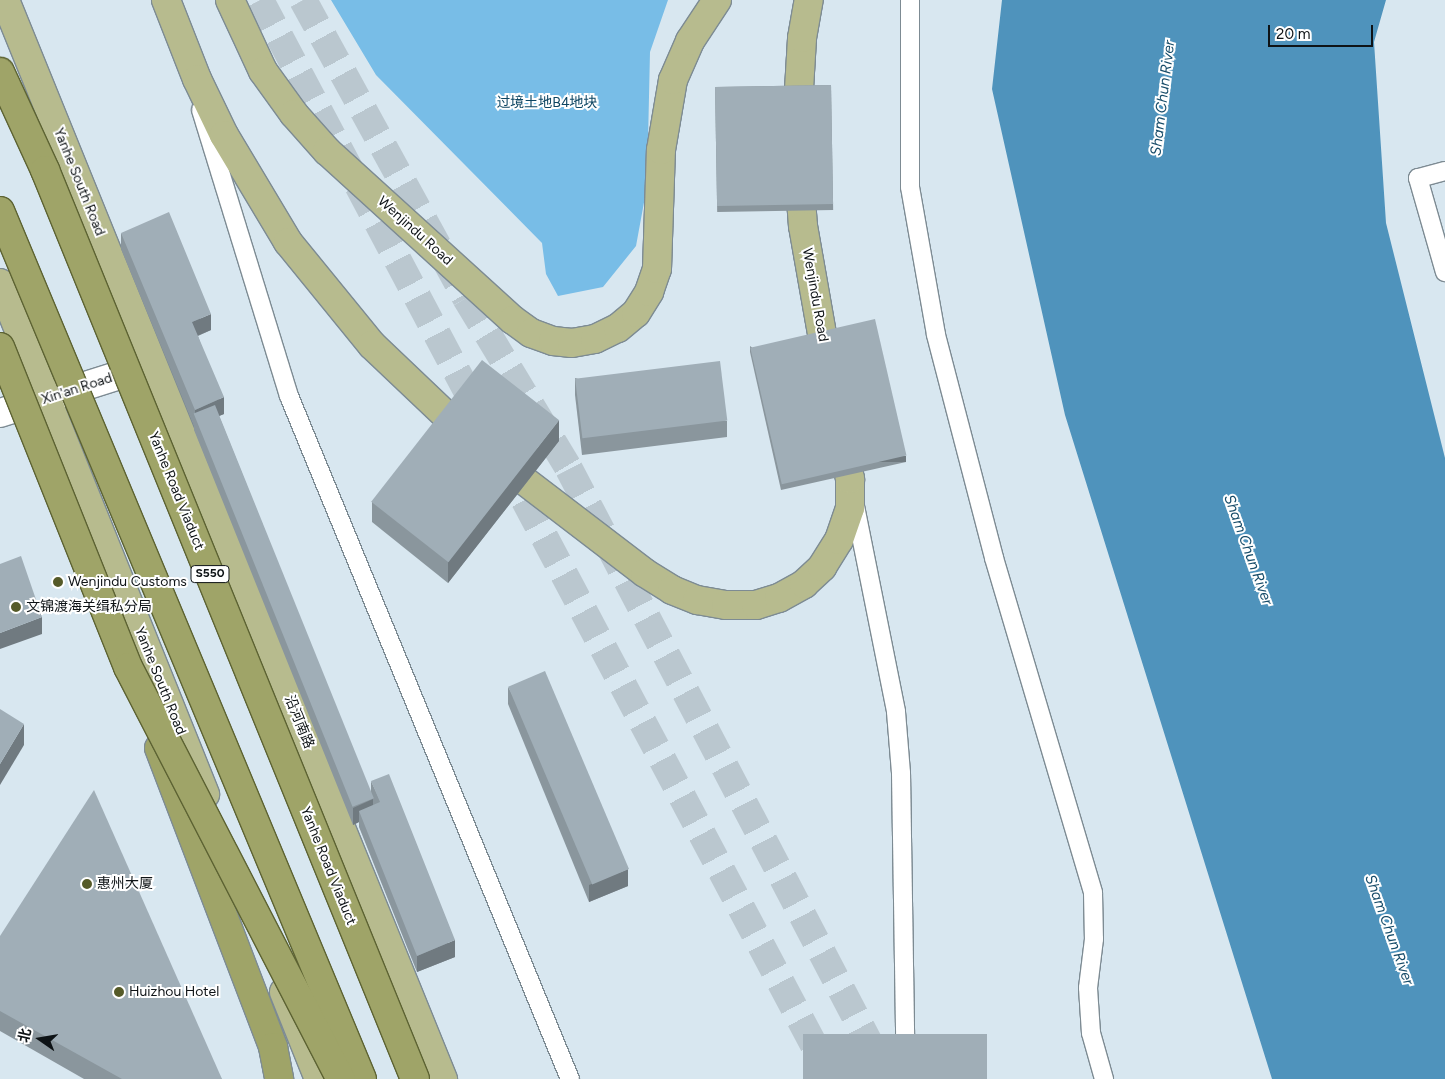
<!DOCTYPE html>
<html>
<head>
<meta charset="utf-8">
<style>
	body { margin:0 }
	#map { position:relative; width:1445px; height:1079px; overflow:hidden; background:#d8e7f0; font-family:Figtree,"Noto Sans SC",sans-serif }
	div>[style] { position:absolute }
	.forest>* { inset:0; background:#78bde7 }
	.water>* { inset:0; background:#4f93bc }
	.trunk-tunnel>* { height:28px; margin-top:-14px; transform-origin:0; background:repeating-linear-gradient(90deg,#bac7cf 0 28px,transparent 0 42px) }
	.roads { filter:drop-shadow(1px 0 #7d8b93) drop-shadow(-1px 0 #7d8b93) drop-shadow(0 1px #7d8b93) drop-shadow(0 -1px #7d8b93) }
	.service>* { height:18px; margin:-9px; padding:0 9px; transform-origin:9px; border-radius:9px; background:#fff }
	.minor>* { height:28px; margin:-14px; padding:0 14px; transform-origin:14px; border-radius:14px; background:#fff }
	.primary>* { height:28px; margin:-14px; padding:0 14px; transform-origin:14px; border-radius:14px; background:#b7bb8e }
	.trunk>* { height:28px; margin:-14px; padding:0 14px; transform-origin:14px; border-radius:14px; background:#9fa468 }
	.bridges { filter:drop-shadow(1px 0 #5d6333) drop-shadow(-1px 0 #5d6333) drop-shadow(0 1px #5d6333) drop-shadow(0 -1px #5d6333) }
	.trunk-bridge>* { height:28px; margin:-14px; padding:0 14px; transform-origin:14px; border-radius:14px; background:#9fa468 }
	.wall>* { inset:0; background:#8a969d; transform-origin:0 0 }
	.shaded-wall>* { inset:0; background:#707a80; transform-origin:0 0 }
	.building>* { inset:0; background:#a0aeb7; transform-origin:0 0 }
	.dots>* { width:14px; height:14px; translate:-50% -50%; box-sizing:border-box; border:2px solid #fff; border-radius:50% }
	span { translate:-50% -50%; white-space:nowrap; text-align:center; line-height:1.15; -webkit-text-stroke:4px #fff; paint-order:stroke }
	.shield-label span { padding:1px 4px; background:#fff; border:1px solid; border-radius:4px; -webkit-text-stroke-width:0 }
	.shield-label { font-size:12px; color:#0e1316; font-weight:700 }
	.park-label { font-size:14px; color:#0d4562 }
	.street-label { font-size:14px; color:#0e1316 }
	.poi-label { font-size:14px; color:#0e1316 }
	.left { translate:0 -50%; text-align:left }
	.water-label { font-size:15px; color:#174c69; font-style:italic }
	.north { position:absolute; left:15px; top:1014px; width:50px; height:50px; -webkit-text-stroke:4px #fff; paint-order:stroke; rotate:283deg; font-size:14px; font-weight:700; line-height:20px; text-align:center; color:#0e1316 }
	.north::after { content:''; display:block; margin:auto; width:18px; height:22px; background:#0e1316; clip-path:polygon(50% 0,100% 100%,50% 72%,0 100%) }
	.scale { position:absolute; left:1268px; top:25px; width:105px; height:22px; box-sizing:border-box; border:2px solid #0e1316; border-top:0; padding-left:6px; font-size:15px; line-height:18px; white-space:nowrap; color:#0e1316; -webkit-text-stroke:4px #fff; paint-order:stroke }
</style>
</head>
<body>
<div id="map">
	<div class="forest">
		<div style="clip-path:polygon(331px 0,668px 0,650px 52px,647px 186px,636px 246px,603px 287px,558px 296px,546px 274px,542px 243px,376px 75px)"></div>
	</div>
	<div class="water">
		<div style="clip-path:polygon(1002px 0,1386px 0,1374px 42px,1386px 223px,1445px 458px,1445px 1079px,1272px 1079px,1065px 415px,992px 89px)"></div>
	</div>
	<div class="trunk-tunnel">
		<div style="left:260px;top:0;width:471px;rotate:62.1deg"></div>
		<div style="left:303px;top:0;width:340px;rotate:61.3deg"></div>
		<div style="left:466px;top:298px;width:200px;rotate:58.9deg"></div>
		<div style="left:569px;top:469px;width:688px;rotate:62.39deg"></div>
		<div style="left:505px;top:463px;width:697px;rotate:62.04deg"></div>
	</div>
	<div class="roads">
		<div class="service">
			<div style="left:910px;top:0;width:187px;rotate:90deg"></div>
			<div style="left:910px;top:187px;width:150px;rotate:80deg"></div>
			<div style="left:936px;top:335px;width:230px;rotate:75.4deg"></div>
			<div style="left:994px;top:558px;width:349px;rotate:73.5deg"></div>
			<div style="left:1093px;top:893px;width:46px;rotate:88.8deg"></div>
			<div style="left:1094px;top:939px;width:49px;rotate:97deg"></div>
			<div style="left:1088px;top:988px;width:45px;rotate:86.2deg"></div>
			<div style="left:1091px;top:1033px;width:48px;rotate:74.2deg"></div>
			<div style="left:201px;top:110px;width:299px;rotate:72.9deg"></div>
			<div style="left:289px;top:396px;width:739px;rotate:67.64deg"></div>
			<div style="left:1445px;top:171px;width:28px;rotate:165deg"></div>
			<div style="left:1418px;top:178px;width:98px;rotate:74deg"></div>
			<div style="left:854px;top:501px;width:215px;rotate:78.7deg"></div>
			<div style="left:896px;top:712px;width:61px;rotate:85.3deg"></div>
			<div style="left:901px;top:773px;width:306px;rotate:89.1deg"></div>
		</div>
		<div class="minor">
			<div style="left:0;top:413px;width:158px;rotate:-17.6deg"></div>
		</div>
		<div class="primary">
			<div style="left:5px;top:0;width:1165px;rotate:67.91deg"></div>
			<div style="left:166px;top:0;width:85px;rotate:68.6deg"></div>
			<div style="left:197px;top:79px;width:62px;rotate:64.3deg"></div>
			<div style="left:224px;top:135px;width:125px;rotate:59.1deg"></div>
			<div style="left:288px;top:242px;width:133px;rotate:50.8deg"></div>
			<div style="left:372px;top:345px;width:109px;rotate:43.5deg"></div>
			<div style="left:230px;top:0;width:78px;rotate:65.1deg"></div>
			<div style="left:263px;top:71px;width:53px;rotate:54.2deg"></div>
			<div style="left:294px;top:114px;width:50px;rotate:48.3deg"></div>
			<div style="left:327px;top:151px;width:251px;rotate:42.3deg"></div>
			<div style="left:513px;top:320px;width:22px;rotate:36deg"></div>
			<div style="left:531px;top:333px;width:23px;rotate:20deg"></div>
			<div style="left:553px;top:341px;width:19px;rotate:6deg"></div>
			<div style="left:572px;top:343px;width:23px;rotate:-10deg"></div>
			<div style="left:595px;top:339px;width:25px;rotate:-26deg"></div>
			<div style="left:618px;top:328px;width:23px;rotate:-40deg"></div>
			<div style="left:636px;top:313px;width:25px;rotate:-58deg"></div>
			<div style="left:649px;top:292px;width:24px;rotate:-71deg"></div>
			<div style="left:657px;top:269px;width:119px;rotate:-88.1deg"></div>
			<div style="left:661px;top:150px;width:71px;rotate:-80.3deg"></div>
			<div style="left:673px;top:80px;width:43px;rotate:-66.4deg"></div>
			<div style="left:690px;top:41px;width:49px;rotate:-56.6deg"></div>
			<div style="left:797px;top:123px;width:85px;rotate:-86.6deg"></div>
			<div style="left:802px;top:38px;width:39px;rotate:-80deg"></div>
			<div style="left:799px;top:173px;width:53px;rotate:85.7deg"></div>
			<div style="left:803px;top:226px;width:144px;rotate:80deg"></div>
			<div style="left:0;top:283px;width:551px;rotate:68.14deg"></div>
			<div style="left:526px;top:482px;width:150px;rotate:37.4deg"></div>
			<div style="left:645px;top:573px;width:32px;rotate:32deg"></div>
			<div style="left:672px;top:590px;width:27px;rotate:22deg"></div>
			<div style="left:697px;top:600px;width:29px;rotate:10deg"></div>
			<div style="left:726px;top:605px;width:30px"></div>
			<div style="left:756px;top:605px;width:24px;rotate:-17deg"></div>
			<div style="left:779px;top:598px;width:29px;rotate:-29deg"></div>
			<div style="left:804px;top:584px;width:25px;rotate:-43deg"></div>
			<div style="left:822px;top:567px;width:32px;rotate:-58deg"></div>
			<div style="left:839px;top:540px;width:34px;rotate:-71deg"></div>
			<div style="left:850px;top:508px;width:29px;rotate:-90deg"></div>
			<div style="left:850px;top:479px;width:43px;rotate:-100.8deg"></div>
			<div style="left:284px;top:992px;width:94px;rotate:68.1deg"></div>
		</div>
		<div class="trunk">
			<div style="left:159px;top:748px;width:320px;rotate:69.1deg"></div>
			<div style="left:273px;top:1047px;width:33px;rotate:79deg"></div>
		</div>
	</div>
	<div class="bridges">
		<div class="trunk-bridge">
			<div style="left:0;top:72px;width:108px;rotate:65.3deg"></div>
			<div style="left:45px;top:170px;width:981px;rotate:67.85deg"></div>
			<div style="left:0;top:211px;width:940px;rotate:67.36deg"></div>
			<div style="left:0;top:347px;width:345px;rotate:68.2deg"></div>
			<div style="left:128px;top:667px;width:464px;rotate:62.7deg"></div>
		</div>
	</div>
	<div class="wall">
		<div style="left:831px;top:85px;width:125px;height:116px;rotate:89deg"></div>
		<div style="clip-path:polygon(121px 233px,211px 330px,198px 336px,224px 414px,219px 416px,371px 795px,371px 781px,455px 957px,417px 972px,359px 827px,359px 822px,353px 825px,194px 430px,194px 426px,121px 249px)"></div>
		<div style="clip-path:polygon(750px 346px,906px 462px,781px 490px,750px 352px)"></div>
		<div style="clip-path:polygon(575px 378px,727px 421px,727px 437px,582px 455px,575px 395px)"></div>
		<div style="clip-path:polygon(559px 441px,448px 583px,372px 522px,372px 502px)"></div>
		<div style="clip-path:polygon(508px 687px,628px 886px,589px 902px,508px 704px)"></div>
		<div style="clip-path:polygon(0 936px,222px 1079px,84px 1079px,0 1031px)"></div>
	</div>
	<div class="shaded-wall">
		<div style="clip-path:polygon(211px 314px,211px 330px,192px 338px,192px 322px)"></div>
		<div style="clip-path:polygon(224px 397px,224px 414px,199px 424px,195px 414px,195px 410px)"></div>
		<div style="clip-path:polygon(559px 420px,559px 441px,448px 583px,448px 562px)"></div>
		<div style="left:906px;top:456px;width:6px;height:128px;rotate:90deg"></div>
		<div style="clip-path:polygon(42px 617px,42px 634px,0 649px,0 633px)"></div>
		<div style="clip-path:polygon(24px 724px,24px 745px,0 785px,0 764px)"></div>
		<div style="clip-path:polygon(373px 799px,373px 816px,359px 811px,359px 822px,353px 825px,353px 808px)"></div>
		<div style="clip-path:polygon(628px 869px,628px 886px,589px 902px,589px 885px)"></div>
		<div style="clip-path:polygon(455px 940px,455px 957px,417px 972px,417px 956px)"></div>
	</div>
	<div class="building">
		<div style="left:831px;top:85px;width:119px;height:116px;rotate:89deg"></div>
		<div style="clip-path:polygon(169px 212px,211px 314px,192px 322px,224px 397px,195px 410px,121px 233px)"></div>
		<div style="left:875px;top:319px;width:140px;height:128px;rotate:77deg"></div>
		<div style="left:482px;top:360px;width:98px;height:180px;rotate:38deg"></div>
		<div style="left:720px;top:361px;width:60px;height:146px;rotate:83deg"></div>
		<div style="left:215px;top:405px;width:424px;height:23px;rotate:68deg"></div>
		<div style="clip-path:polygon(21px 556px,42px 617px,0 633px,0 564px)"></div>
		<div style="left:545px;top:671px;width:215px;height:40px;rotate:67deg"></div>
		<div style="clip-path:polygon(0 709px,24px 724px,0 764px)"></div>
		<div style="clip-path:polygon(389px 774px,455px 940px,417px 956px,359px 811px,380px 802px,371px 781px)"></div>
		<div style="clip-path:polygon(94px 790px,222px 1079px,122px 1079px,0 1011px,0 936px)"></div>
		<div style="left:803px;top:1034px;width:184px;height:45px"></div>
	</div>
	<div class="dots">
		<div style="left:58px;top:582px;background:#555a28"></div>
		<div style="left:16px;top:607px;background:#555a28"></div>
		<div style="left:87px;top:884px;background:#555a28"></div>
		<div style="left:119px;top:992px;background:#555a28"></div>
	</div>
	<div class="shield-label">
		<span style="left:210px;top:574px">S550</span>
	</div>
	<div class="park-label">
		<span style="left:547px;top:103px">过境土地B4地块</span>
	</div>
	<div class="street-label">
		<span style="left:79px;top:182px;rotate:68deg">Yanhe South Road</span>
		<span style="left:415px;top:231px;rotate:42deg">Wenjindu Road</span>
		<span style="left:815px;top:295px;rotate:80deg">Wenjindu Road</span>
		<span style="left:77px;top:389px;rotate:-18deg">Xin'an Road</span>
		<span style="left:176px;top:491px;rotate:68deg">Yanhe Road Viaduct</span>
		<span style="left:160px;top:681px;rotate:68deg">Yanhe South Road</span>
		<span style="left:299px;top:722px;rotate:68deg">沿河南路</span>
		<span style="left:328px;top:866px;rotate:68deg">Yanhe Road Viaduct</span>
	</div>
	<div class="poi-label">
		<span class="left" style="left:68px;top:582px">Wenjindu Customs</span>
		<span class="left" style="left:26px;top:607px">文锦渡海关缉私分局</span>
		<span class="left" style="left:97px;top:884px">惠州大厦</span>
		<span class="left" style="left:129px;top:992px">Huizhou Hotel</span>
	</div>
	<div class="water-label">
		<span style="left:1163px;top:98px;rotate:-83deg">Sham Chun River</span>
		<span style="left:1248px;top:550px;rotate:70deg">Sham Chun River</span>
		<span style="left:1389px;top:930px;rotate:70deg">Sham Chun River</span>
	</div>
	<div class="north">北</div>
	<div class="scale">20 m</div>
</div>
</body>
</html>
